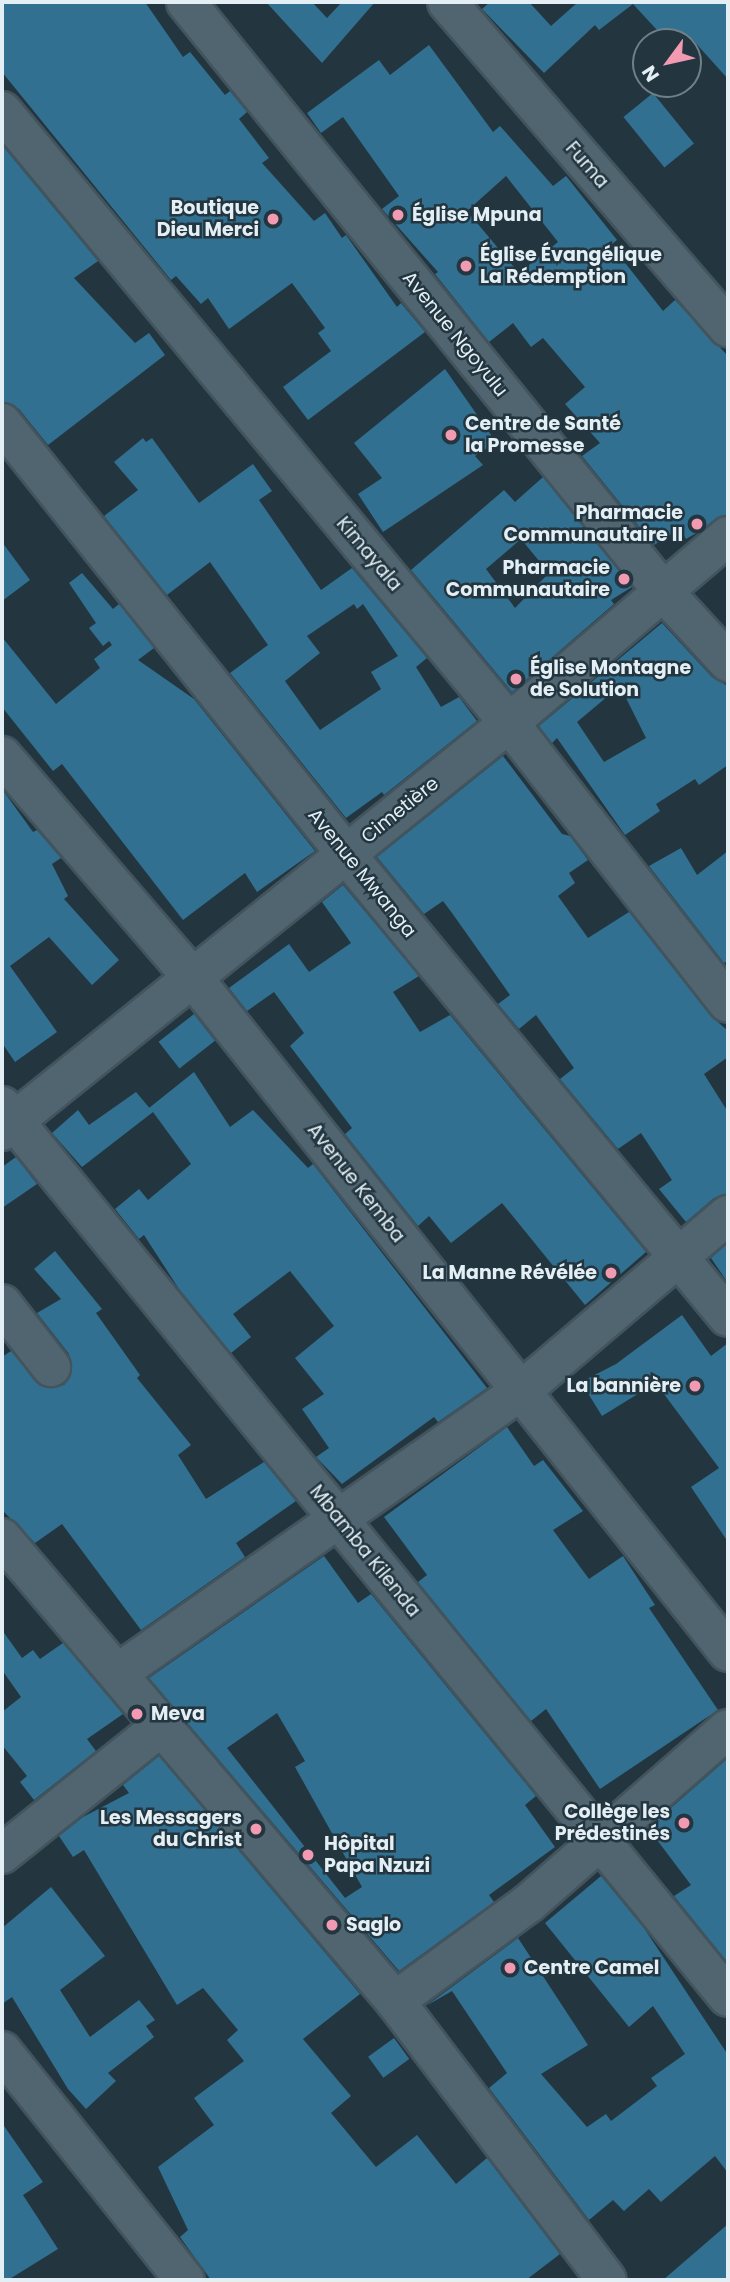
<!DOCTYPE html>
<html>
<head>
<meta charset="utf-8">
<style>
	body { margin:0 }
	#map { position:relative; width:730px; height:2282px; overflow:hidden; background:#233640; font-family:Poppins,sans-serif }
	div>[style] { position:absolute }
	.building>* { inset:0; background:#317090; transform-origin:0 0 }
	.roads { filter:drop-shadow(2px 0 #43545d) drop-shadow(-2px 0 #43545d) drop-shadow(0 2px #43545d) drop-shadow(0 -2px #43545d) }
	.minor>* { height:38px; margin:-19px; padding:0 19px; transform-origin:19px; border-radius:19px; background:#506570 }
	.dots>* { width:19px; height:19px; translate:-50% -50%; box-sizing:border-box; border:4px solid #233640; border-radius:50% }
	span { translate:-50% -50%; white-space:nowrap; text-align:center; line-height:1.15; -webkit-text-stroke:5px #233640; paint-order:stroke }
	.street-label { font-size:19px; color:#e3eff5 }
	.poi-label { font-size:19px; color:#e3eff5; font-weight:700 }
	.right { translate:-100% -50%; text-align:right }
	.left { translate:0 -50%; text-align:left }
	.frame { position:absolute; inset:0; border:4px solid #e3eff5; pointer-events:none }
	.north { position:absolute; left:632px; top:28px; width:70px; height:70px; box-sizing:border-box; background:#233640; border:2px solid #708088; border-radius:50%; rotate:237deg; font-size:19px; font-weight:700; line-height:28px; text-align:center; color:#e3eff5 }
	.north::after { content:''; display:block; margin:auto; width:24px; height:32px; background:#f19ab2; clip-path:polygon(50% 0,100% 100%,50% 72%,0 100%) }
</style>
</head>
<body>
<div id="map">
	<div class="building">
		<div style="clip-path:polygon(2px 2px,145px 2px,183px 57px,190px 52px,225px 95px,230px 91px,247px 112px,239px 119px,269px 158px,262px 163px,314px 221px,325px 213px,342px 238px,346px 235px,397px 307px,401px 303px,425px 332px,308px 420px,283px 387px,331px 351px,318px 333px,325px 328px,292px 283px,229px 329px,208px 298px,201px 304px,176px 276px,171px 280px,2px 72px)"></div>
		<div style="clip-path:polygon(266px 2px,312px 2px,327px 18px,342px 2px,375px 2px,322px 63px)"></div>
		<div style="clip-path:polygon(490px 2px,529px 2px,551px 26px,578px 2px,728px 2px,728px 79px,692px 39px,668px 42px,633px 4px,599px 30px,595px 25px,544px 73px,482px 9px)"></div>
		<div style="clip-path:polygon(evenodd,429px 45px,493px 132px,500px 126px,553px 186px,566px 176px,617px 240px,611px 245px,663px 311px,675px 300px,728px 356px,728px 515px,686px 539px,680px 529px,654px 545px,582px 456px,600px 443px,565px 404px,585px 387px,543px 338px,531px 347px,513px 323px,489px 342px,435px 274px,438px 272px,382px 209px,399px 196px,343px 117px,321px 133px,307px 113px,379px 60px,390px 75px,429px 45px,506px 176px,558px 242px,519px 273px,467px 211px,506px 176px)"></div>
		<div style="left:653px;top:93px;width:65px;height:38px;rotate:51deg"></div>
		<div style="clip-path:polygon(2px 145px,98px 261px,74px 278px,135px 343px,149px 333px,165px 355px,48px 445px,19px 409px,2px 402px)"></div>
		<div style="clip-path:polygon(445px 369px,496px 442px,475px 456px,483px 465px,383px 532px,358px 494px,382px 478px,354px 443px)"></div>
		<div style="clip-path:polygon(evenodd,143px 438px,146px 442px,152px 438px,199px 503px,253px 464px,272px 491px,259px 500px,321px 590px,352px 568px,427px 658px,416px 667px,441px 707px,459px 697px,477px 721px,384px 795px,382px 792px,346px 818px,230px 673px,268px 645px,210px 562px,167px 595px,104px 516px,138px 490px,114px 462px,143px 438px,354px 604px,357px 609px,363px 604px,398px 656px,371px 672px,381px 689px,320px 730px,285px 681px,320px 653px,307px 636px,354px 604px)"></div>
		<div style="clip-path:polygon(evenodd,543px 477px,632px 587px,611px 600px,614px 604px,512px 692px,411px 570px,504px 490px,515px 502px,543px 477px,521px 539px,549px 573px,515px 608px,486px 569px,521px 539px)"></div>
		<div style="clip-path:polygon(2px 542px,30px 580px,2px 601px)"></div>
		<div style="clip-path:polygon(82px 573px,113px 609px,119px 604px,154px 648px,138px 660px,194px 699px,315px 851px,257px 892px,245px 873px,183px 920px,62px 764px,53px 771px,2px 707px,2px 637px,56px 704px,100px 668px,94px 659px,112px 645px,109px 641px,103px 646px,89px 628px,96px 623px,69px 583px)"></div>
		<div style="clip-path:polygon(evenodd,662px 623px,712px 677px,728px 686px,728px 765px,699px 785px,695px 779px,656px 804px,660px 811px,625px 835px,557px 738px,552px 743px,539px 726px,662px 623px,620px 686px,646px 738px,604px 762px,577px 722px,620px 686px)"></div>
		<div style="clip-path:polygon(503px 756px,562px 834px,570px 836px,588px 860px,569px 873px,575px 883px,558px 896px,588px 938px,629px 912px,711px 1016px,728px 1031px,728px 1057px,704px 1074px,728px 1112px,728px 1194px,714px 1198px,686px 1222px,659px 1189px,672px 1180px,641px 1133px,618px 1149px,560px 1079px,574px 1068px,536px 1015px,519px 1029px,498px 1004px,510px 995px,452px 913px,443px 901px,424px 914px,377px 857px)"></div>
		<div style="clip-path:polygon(2px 789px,33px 832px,37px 830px,61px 858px,52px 864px,68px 896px,64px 899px,119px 960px,92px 985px,49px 937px,10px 966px,57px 1032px,15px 1062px,2px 1043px)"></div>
		<div style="clip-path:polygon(681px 848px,697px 875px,728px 851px,728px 961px,724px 963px,649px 866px)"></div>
		<div style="clip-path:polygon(343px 885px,419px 976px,393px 992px,420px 1032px,450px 1015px,646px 1252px,585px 1305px,502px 1203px,451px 1243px,429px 1216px,418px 1226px,345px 1134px,352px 1128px,290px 1046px,304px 1033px,274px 992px,247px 1011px,229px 988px,289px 944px,309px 972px,351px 943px,322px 902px)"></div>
		<div style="left:194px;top:1014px;width:34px;height:45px;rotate:52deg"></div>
		<div style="clip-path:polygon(194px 1072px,230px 1127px,253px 1110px,308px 1168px,313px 1164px,487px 1388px,438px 1422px,434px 1417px,342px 1484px,316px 1457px,329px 1448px,302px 1409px,324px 1394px,295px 1358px,334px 1326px,290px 1271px,233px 1314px,251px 1337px,231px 1353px,179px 1289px,144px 1235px,139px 1239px,115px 1209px,139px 1189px,148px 1200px,191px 1164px,153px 1112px,82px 1167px,52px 1133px,78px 1110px,89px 1125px,136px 1092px,152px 1111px,149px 1108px)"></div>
		<div style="clip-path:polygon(16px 1157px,37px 1184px,2px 1208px,2px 1167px)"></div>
		<div style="clip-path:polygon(728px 1243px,728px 1283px,711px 1258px)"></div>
		<div style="clip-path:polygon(55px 1251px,102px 1309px,96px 1313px,140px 1375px,137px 1378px,191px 1445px,178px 1455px,206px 1499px,264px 1462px,296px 1501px,236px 1543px,245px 1557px,141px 1630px,62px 1524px,35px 1543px,2px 1510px,2px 1357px,11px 1351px,43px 1387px,64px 1385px,71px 1375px,69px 1354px,37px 1313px,61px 1299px,34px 1269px)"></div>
		<div style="clip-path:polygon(682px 1315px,711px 1356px,728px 1343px,728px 1542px,691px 1487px,719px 1468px,658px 1386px,654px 1384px,602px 1416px,581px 1382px,616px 1364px)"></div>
		<div style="clip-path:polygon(507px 1427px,534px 1466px,543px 1460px,583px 1511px,553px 1530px,589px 1579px,623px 1556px,655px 1605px,649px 1608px,718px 1710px,600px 1789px,546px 1709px,531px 1721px,418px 1582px,427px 1575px,384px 1517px)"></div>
		<div style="clip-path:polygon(evenodd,324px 1556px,358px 1603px,371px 1594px,536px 1796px,525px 1805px,555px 1847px,489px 1895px,494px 1902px,399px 1971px,149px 1678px,324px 1556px,277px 1713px,305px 1761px,295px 1767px,362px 1887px,345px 1898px,227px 1748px,277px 1713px)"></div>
		<div style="clip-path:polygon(2px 1630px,22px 1658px,33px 1650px,40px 1659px,63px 1643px,123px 1714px,87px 1739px,96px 1751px,34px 1800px,20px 1782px,27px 1776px,2px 1745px,2px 1712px,21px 1697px,2px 1670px)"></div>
		<div style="clip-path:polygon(159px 1756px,360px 1994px,303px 2039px,351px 2096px,331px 2113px,376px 2167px,417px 2135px,456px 2184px,487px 2158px,560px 2254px,526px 2280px,211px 2280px,180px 2237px,188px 2230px,158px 2167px,214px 2125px,194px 2098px,244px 2061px,227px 2040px,238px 2030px,203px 1988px,177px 2005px,84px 1850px,73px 1857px,59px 1836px,83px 1817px,129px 1793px,123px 1785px)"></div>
		<div style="clip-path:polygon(728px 1758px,728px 1963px,674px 1896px,691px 1885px,648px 1828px)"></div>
		<div style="clip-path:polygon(601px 1876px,644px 1928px,728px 2055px,728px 2173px,715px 2156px,661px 2202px,649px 2189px,624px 2211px,613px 2200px,589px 2220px,489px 2088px,507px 2073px,452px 1991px,426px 2006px,518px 1938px,588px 2045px,541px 2074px,587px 2127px,606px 2114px,611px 2121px,657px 2086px,651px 2078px,685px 2054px,653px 2006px,629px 2027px,545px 1923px)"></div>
		<div style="clip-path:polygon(51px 1887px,105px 1956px,60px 1990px,90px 2037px,139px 2000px,155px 2020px,146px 2026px,154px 2037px,108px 2073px,116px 2081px,86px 2109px,68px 2089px,12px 1997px,2px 2004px,2px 1928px)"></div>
		<div style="left:394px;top:2038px;width:26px;height:32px;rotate:54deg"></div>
		<div style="clip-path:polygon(2px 2123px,43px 2182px,23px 2195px,58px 2249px,8px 2280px,2px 2280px)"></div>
		<div style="clip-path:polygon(728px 2224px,728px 2280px,663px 2280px)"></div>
	</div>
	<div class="roads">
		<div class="minor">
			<div style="left:186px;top:2px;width:757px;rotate:51.01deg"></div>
			<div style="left:662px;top:590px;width:98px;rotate:47.5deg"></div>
			<div style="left:447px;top:2px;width:430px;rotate:49.2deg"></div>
			<div style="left:2px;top:111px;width:795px;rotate:50.36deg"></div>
			<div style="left:509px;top:723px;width:355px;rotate:52deg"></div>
			<div style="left:2px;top:423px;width:551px;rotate:51.41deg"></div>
			<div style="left:346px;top:854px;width:600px;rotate:50.48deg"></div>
			<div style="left:2px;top:756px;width:294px;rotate:49.3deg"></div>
			<div style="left:194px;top:979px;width:859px;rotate:51.57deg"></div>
			<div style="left:2px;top:1106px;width:1149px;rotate:50.83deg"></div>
			<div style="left:2px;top:1131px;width:651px;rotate:-38.82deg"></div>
			<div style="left:509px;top:723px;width:288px;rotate:-40.5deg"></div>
			<div style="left:2px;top:1304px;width:80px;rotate:52.1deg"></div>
			<div style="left:2px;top:1538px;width:607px;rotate:49.68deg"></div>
			<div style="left:395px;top:2001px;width:350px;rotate:52.8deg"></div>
			<div style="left:118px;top:1673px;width:492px;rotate:-35deg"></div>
			<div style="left:521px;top:1391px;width:272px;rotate:-40.4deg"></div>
			<div style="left:2px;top:1854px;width:206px;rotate:-38.7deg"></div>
			<div style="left:395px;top:2001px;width:166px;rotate:-36.2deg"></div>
			<div style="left:529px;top:1903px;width:264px;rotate:-41.2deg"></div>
			<div style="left:2px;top:2051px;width:293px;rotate:51.4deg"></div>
		</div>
	</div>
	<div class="dots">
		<div style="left:398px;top:215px;background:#f19ab2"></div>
		<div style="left:273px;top:219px;background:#f19ab2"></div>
		<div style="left:466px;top:266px;background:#f19ab2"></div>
		<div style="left:451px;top:435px;background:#f19ab2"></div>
		<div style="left:697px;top:524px;background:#f19ab2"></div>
		<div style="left:624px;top:579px;background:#f19ab2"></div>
		<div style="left:516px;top:679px;background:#f19ab2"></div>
		<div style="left:611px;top:1273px;background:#f19ab2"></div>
		<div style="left:695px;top:1386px;background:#f19ab2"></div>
		<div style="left:137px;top:1714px;background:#f19ab2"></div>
		<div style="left:684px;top:1823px;background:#f19ab2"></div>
		<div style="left:256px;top:1829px;background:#f19ab2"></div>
		<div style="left:308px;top:1855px;background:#f19ab2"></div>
		<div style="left:332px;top:1925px;background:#f19ab2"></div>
		<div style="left:510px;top:1968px;background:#f19ab2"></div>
	</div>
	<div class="street-label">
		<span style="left:587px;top:165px;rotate:49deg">Fuma</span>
		<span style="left:455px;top:334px;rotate:51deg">Avenue Ngoyulu</span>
		<span style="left:369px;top:554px;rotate:50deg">Kimayala</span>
		<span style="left:400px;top:810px;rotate:-39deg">Cimetière</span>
		<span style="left:362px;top:873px;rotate:51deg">Avenue Mwanga</span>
		<span style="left:356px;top:1183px;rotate:52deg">Avenue Kemba</span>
		<span style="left:365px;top:1551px;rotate:51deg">Mbamba Kilenda</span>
	</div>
	<div class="poi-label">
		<span class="right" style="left:259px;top:219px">Boutique<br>Dieu Merci</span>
		<span class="left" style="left:412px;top:215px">Église Mpuna</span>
		<span class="left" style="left:480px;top:266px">Église Évangélique<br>La Rédemption</span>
		<span class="left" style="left:465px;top:435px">Centre de Santé<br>la Promesse</span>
		<span class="right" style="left:683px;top:524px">Pharmacie<br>Communautaire II</span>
		<span class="right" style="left:610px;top:579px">Pharmacie<br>Communautaire</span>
		<span class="left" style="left:530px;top:679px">Église Montagne<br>de Solution</span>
		<span class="right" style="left:597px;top:1273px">La Manne Révélée</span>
		<span class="right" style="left:681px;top:1386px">La bannière</span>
		<span class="left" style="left:151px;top:1714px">Meva</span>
		<span class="right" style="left:670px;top:1823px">Collège les<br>Prédestinés</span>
		<span class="right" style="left:242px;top:1829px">Les Messagers<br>du Christ</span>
		<span class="left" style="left:324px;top:1855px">Hôpital<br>Papa Nzuzi</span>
		<span class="left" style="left:346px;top:1925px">Saglo</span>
		<span class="left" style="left:524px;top:1968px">Centre Camel</span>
	</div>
	<div class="frame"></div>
	<div class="north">N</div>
</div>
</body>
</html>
